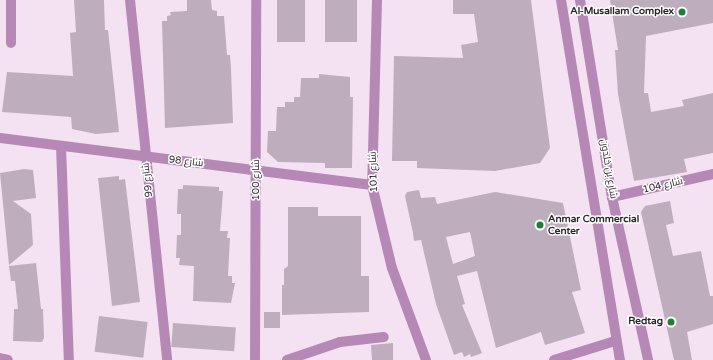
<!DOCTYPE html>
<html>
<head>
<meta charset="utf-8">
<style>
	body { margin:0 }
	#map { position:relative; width:713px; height:360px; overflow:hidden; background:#f4e2f3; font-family:"Varela Round",Cairo,sans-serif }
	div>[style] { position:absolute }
	.building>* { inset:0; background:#bdadbd; transform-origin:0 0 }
	.minor>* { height:10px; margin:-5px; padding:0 5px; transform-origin:5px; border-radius:5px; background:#b688b6 }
	.dots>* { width:11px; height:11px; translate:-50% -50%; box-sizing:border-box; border:2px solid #fff; border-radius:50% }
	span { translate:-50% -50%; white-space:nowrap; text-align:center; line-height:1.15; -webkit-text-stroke:3px #fff; paint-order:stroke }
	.poi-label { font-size:10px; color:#2b252b; font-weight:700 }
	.right { translate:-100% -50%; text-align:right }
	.left { translate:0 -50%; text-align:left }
	.street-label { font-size:10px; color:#2b252b }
</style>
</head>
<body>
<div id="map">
	<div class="building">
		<div style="clip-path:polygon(74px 0,104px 0,105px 30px,108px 30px,119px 132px,96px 134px,72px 129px,71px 117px,2px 112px,7px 72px,73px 76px,70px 33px,76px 32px)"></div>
		<div style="clip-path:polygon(187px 0,211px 0,212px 10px,217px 11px,217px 16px,224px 16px,227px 55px,230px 55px,231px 69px,233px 123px,165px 128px,162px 21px,167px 21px,167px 16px,171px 15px,170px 12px,187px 11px)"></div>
		<div style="left:277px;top:0;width:28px;height:42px"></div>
		<div style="left:325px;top:0;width:32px;height:42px"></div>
		<div style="clip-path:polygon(453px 0,531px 0,550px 148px,540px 163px,495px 171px,417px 168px,417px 161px,392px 161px,394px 56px,463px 58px,461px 45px,478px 42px,474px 14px,453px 14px)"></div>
		<div style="clip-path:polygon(610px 0,713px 0,713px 23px,646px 36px,644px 93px,648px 93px,651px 112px,684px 106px,682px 100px,713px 93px,713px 153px,684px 159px,687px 172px,634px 181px,618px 94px,615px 50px,618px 50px)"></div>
		<div style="clip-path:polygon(319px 74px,350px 77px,350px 97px,353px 97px,352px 168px,325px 168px,325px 163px,278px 162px,267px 152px,268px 131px,276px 131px,277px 107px,285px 107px,285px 102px,294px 102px,294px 97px,300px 97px,301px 78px,319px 78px)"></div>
		<div style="clip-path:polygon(24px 169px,33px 170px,36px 198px,13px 201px,31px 214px,33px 245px,9px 265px,0 173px)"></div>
		<div style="clip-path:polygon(119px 176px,119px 180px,125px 179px,140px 302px,112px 306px,98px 178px)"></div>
		<div style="clip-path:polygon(183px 185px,219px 187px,219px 191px,223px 191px,220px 231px,228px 231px,227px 238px,230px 238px,228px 276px,232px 276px,232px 283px,235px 283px,231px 303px,193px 301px,194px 266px,179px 265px,180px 258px,176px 258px,177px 235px,181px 235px,181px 214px,177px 214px,178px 189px,183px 189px)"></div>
		<div style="clip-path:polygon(evenodd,419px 190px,421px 198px,435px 197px,437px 204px,495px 192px,563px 203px,581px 290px,572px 292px,585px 333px,545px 345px,541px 332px,496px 348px,477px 271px,457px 276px,465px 304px,462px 305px,482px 353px,471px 357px,470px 354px,464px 357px,462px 352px,454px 355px,436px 304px,421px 240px,414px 241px,413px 233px,405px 196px,407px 192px,419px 190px,470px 232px,475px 256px,453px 264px,446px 237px,470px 232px)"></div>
		<div style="clip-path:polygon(670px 201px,674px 223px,666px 225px,673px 256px,701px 251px,710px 296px,713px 296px,713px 324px,687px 332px,692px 360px,674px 360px,641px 212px,645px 206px)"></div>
		<div style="clip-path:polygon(288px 207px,318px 207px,318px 216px,361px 216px,361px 276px,369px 276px,369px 312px,282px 315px,282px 285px,284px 285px,284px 269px,288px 266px)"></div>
		<div style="clip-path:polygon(36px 263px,41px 309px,43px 309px,44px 338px,42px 342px,13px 341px,14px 309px,18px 309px,15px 281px,11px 281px,9px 266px)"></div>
		<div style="left:264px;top:312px;width:16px;height:16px"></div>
		<div style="left:99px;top:316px;width:49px;height:36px;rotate:7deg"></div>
		<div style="left:173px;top:323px;width:63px;height:24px;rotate:4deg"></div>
		<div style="clip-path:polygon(393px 343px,393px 360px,372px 360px,371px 345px)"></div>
	</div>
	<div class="minor">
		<div style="left:130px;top:0;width:362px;rotate:84.1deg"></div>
		<div style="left:377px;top:0;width:185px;rotate:91.5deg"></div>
		<div style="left:372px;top:185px;width:85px;rotate:76.5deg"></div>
		<div style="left:392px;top:268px;width:98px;rotate:69.7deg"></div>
		<div style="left:561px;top:0;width:365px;rotate:80.7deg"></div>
		<div style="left:580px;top:0;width:200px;rotate:80.8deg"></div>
		<div style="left:612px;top:197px;width:167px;rotate:77.5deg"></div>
		<div style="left:11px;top:43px;width:43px;rotate:-90deg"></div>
		<div style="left:0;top:138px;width:375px;rotate:7.2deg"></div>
		<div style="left:61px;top:146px;width:214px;rotate:87.9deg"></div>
		<div style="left:612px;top:197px;width:104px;rotate:-12.8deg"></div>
		<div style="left:0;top:358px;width:8px;rotate:14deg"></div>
		<div style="left:255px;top:360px;width:360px;rotate:-89.8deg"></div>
		<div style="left:287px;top:360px;width:56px;rotate:-18.8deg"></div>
		<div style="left:340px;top:342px;width:44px;rotate:-6.5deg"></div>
		<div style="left:554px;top:360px;width:64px;rotate:-17.3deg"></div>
	</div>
	<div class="dots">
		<div style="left:682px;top:12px;background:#1c7f33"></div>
		<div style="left:540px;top:225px;background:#1c7f33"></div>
		<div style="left:671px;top:322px;background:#1c7f33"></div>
	</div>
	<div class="poi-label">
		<span class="right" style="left:674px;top:12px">Al-Musallam Complex</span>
		<span class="left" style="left:548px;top:225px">Anmar Commercial<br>Center</span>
		<span class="right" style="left:663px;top:322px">Redtag</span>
	</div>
	<div class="street-label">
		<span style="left:186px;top:162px;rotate:7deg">شارع 98</span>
		<span style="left:608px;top:169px;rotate:80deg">شارع بن خلدون</span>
		<span style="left:374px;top:172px;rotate:-92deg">شارع 101</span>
		<span style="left:148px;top:180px;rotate:-96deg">شارع 99</span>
		<span style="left:257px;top:180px;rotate:-90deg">شارع 100</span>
		<span style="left:663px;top:186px;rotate:-13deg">شارع 104</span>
	</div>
</div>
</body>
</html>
